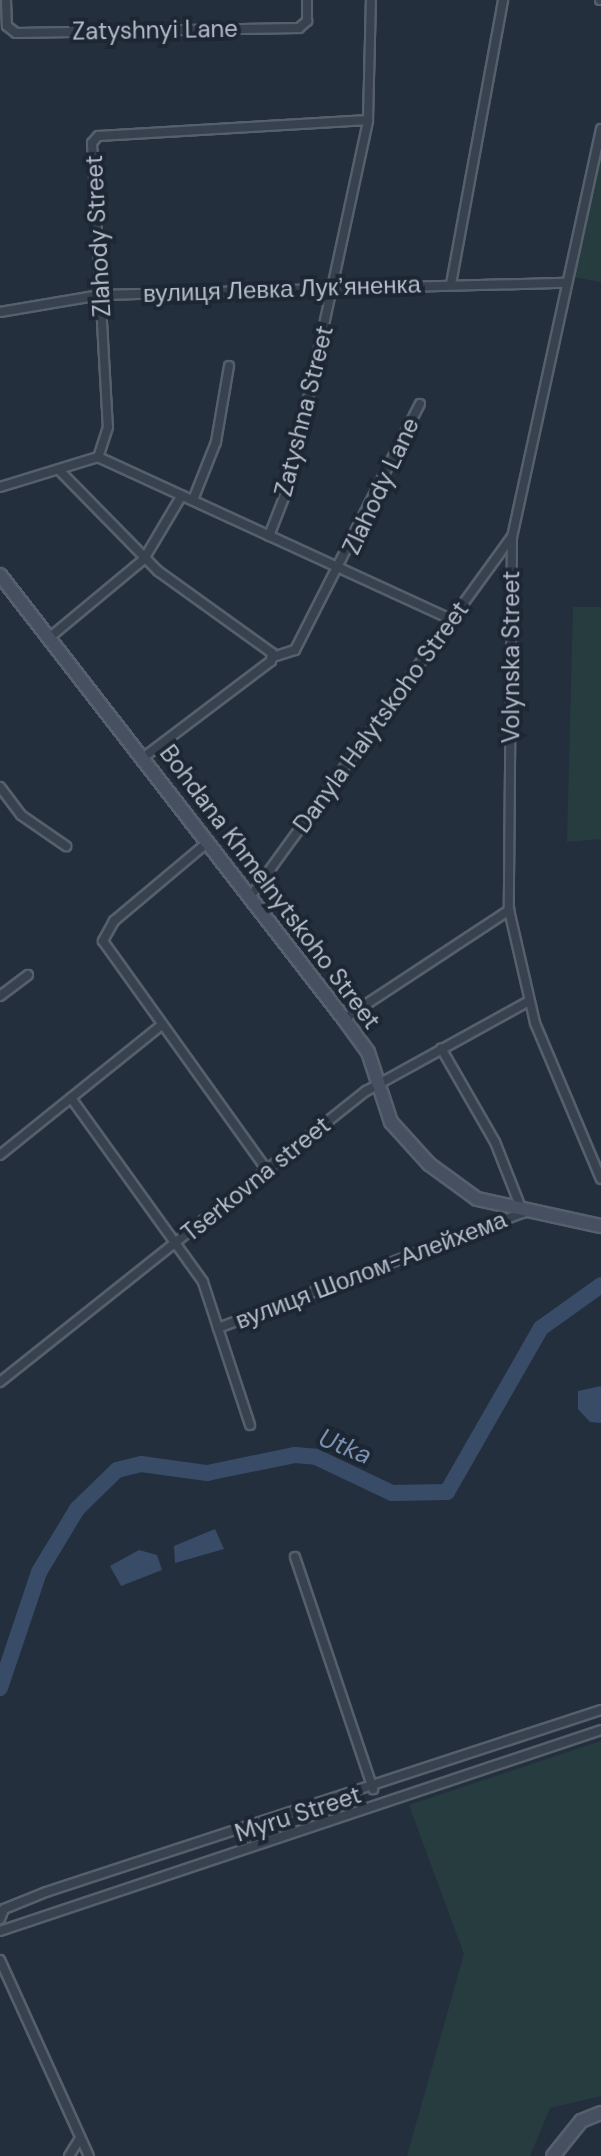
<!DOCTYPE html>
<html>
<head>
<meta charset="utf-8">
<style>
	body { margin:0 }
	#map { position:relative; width:601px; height:2156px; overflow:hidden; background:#242f3e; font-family:"DM Sans",sans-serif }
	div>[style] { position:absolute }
	.green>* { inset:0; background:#263c3f }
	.water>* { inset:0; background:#394c67 }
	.river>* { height:16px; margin:-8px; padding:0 8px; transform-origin:8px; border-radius:8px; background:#394c67 }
	.roads { filter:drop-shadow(2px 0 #565f6c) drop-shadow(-2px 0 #565f6c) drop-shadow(0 2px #565f6c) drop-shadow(0 -2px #565f6c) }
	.street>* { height:8px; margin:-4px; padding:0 4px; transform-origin:4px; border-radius:4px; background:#38414e }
	.secondary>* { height:12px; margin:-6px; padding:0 6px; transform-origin:6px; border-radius:6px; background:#465061 }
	span { translate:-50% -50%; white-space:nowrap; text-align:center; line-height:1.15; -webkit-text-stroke:8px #1d2633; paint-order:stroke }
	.street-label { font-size:24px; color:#b4bcc9 }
	.water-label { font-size:26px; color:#7c92b1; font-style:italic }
</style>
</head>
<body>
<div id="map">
	<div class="green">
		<div style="clip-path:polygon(601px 152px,601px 282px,573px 277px)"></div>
		<div style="clip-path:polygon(573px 607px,601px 607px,601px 839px,567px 842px)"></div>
		<div style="clip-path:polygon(601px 1741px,601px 2096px,550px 2108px,530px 2156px,407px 2156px,464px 1954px,409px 1805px)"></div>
	</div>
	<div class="water">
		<div style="clip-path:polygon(601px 1386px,601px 1423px,590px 1422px,578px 1409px,578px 1391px)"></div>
		<div style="clip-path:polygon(215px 1529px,224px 1549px,175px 1563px,174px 1546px)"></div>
		<div style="clip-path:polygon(139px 1550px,157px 1555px,162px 1570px,121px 1586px,110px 1566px)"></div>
	</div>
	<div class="river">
		<div style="left:0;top:1688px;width:122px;rotate:-71.4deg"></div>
		<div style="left:39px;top:1572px;width:74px;rotate:-58.9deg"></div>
		<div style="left:77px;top:1509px;width:56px;rotate:-44.3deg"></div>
		<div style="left:117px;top:1470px;width:25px;rotate:-14deg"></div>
		<div style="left:141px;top:1464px;width:67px;rotate:7.8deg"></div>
		<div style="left:207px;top:1473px;width:90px;rotate:-11.6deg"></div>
		<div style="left:295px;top:1455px;width:21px;rotate:5deg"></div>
		<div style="left:316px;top:1457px;width:84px;rotate:25.3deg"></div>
		<div style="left:392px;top:1493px;width:55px;rotate:-1deg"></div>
		<div style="left:447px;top:1492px;width:189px;rotate:-60.2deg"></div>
		<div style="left:541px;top:1328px;width:74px;rotate:-35.6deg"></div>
	</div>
	<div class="roads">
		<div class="street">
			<div style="left:6px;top:0;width:26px;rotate:88deg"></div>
			<div style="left:7px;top:26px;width:11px;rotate:38deg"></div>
			<div style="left:16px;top:33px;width:283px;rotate:-1deg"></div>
			<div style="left:299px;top:28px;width:11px;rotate:-41deg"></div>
			<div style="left:307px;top:21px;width:21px;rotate:-90deg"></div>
			<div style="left:600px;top:0;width:1px"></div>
			<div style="left:368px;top:120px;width:270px;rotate:176.6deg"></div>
			<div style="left:98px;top:136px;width:9px;rotate:131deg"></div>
			<div style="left:92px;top:143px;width:284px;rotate:86.8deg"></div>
			<div style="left:108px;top:427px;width:32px;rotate:108deg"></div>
			<div style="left:98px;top:457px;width:390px;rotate:24.7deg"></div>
			<div style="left:601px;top:129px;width:419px;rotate:102.3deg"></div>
			<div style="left:512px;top:538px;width:372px;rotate:90.5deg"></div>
			<div style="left:509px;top:910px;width:116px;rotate:77deg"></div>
			<div style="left:535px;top:1023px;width:169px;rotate:67.1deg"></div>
			<div style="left:451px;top:284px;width:289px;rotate:-79.6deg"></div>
			<div style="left:0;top:312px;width:102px;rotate:-9.6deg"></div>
			<div style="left:101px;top:295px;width:464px;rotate:-1.5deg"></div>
			<div style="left:61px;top:472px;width:139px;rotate:45.6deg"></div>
			<div style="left:158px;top:571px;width:140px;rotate:35.7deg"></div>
			<div style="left:272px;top:653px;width:8px;rotate:97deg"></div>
			<div style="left:271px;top:661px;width:159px;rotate:142.9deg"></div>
			<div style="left:0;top:487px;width:102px;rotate:-17deg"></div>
			<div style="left:193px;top:500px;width:62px;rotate:-68.4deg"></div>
			<div style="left:216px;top:442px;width:77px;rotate:-80.3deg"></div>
			<div style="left:269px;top:536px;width:58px;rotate:-68.7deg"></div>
			<div style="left:290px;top:482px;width:370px;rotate:-77.8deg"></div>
			<div style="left:368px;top:120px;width:120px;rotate:-88.6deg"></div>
			<div style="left:49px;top:638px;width:124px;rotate:-39.7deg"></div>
			<div style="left:144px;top:559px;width:74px;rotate:-59.3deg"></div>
			<div style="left:273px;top:657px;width:23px;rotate:-18deg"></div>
			<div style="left:295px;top:650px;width:276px;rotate:-63.1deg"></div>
			<div style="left:0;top:787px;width:35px;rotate:53deg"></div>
			<div style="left:21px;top:815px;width:55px;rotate:34.6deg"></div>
			<div style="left:208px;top:842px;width:123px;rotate:140deg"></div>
			<div style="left:114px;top:921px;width:23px;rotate:119deg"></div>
			<div style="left:103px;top:941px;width:282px;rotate:54.4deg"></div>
			<div style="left:250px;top:897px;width:444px;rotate:-54deg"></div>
			<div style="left:0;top:996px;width:35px;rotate:-37deg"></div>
			<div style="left:344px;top:1019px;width:198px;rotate:-33.4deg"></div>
			<div style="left:71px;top:1098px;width:226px;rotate:54.3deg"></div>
			<div style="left:203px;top:1282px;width:48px;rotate:71.9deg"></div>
			<div style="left:218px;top:1328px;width:326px;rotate:-20.7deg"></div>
			<div style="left:523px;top:1213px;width:76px;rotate:-111.5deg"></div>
			<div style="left:495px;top:1142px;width:108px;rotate:-119.9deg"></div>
			<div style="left:0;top:1155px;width:204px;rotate:-38.8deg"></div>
			<div style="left:218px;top:1328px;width:102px;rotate:71.7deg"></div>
			<div style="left:0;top:1382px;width:468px;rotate:-38.5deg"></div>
			<div style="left:366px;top:1091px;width:186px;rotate:-28.9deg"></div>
			<div style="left:295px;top:1557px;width:245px;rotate:71.4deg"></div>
			<div style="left:0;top:1919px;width:11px;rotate:-68deg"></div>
			<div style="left:4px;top:1909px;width:45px;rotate:-22deg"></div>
			<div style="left:46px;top:1892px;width:584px;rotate:-18.16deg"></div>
			<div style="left:0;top:1931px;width:634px;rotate:-18.49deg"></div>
			<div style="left:0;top:1960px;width:215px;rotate:65.6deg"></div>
			<div style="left:69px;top:2156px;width:19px;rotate:-58deg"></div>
		</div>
		<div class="secondary">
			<div style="left:0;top:575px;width:562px;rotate:52.23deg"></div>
			<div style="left:344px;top:1019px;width:41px;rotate:54deg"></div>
			<div style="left:368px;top:1052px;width:74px;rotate:71.8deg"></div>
			<div style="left:391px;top:1122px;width:57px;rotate:47.9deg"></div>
			<div style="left:429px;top:1164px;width:59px;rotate:36.1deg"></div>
			<div style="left:477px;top:1199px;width:127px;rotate:12.3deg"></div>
			<div style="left:553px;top:2156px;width:45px;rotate:-51.3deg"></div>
			<div style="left:581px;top:2121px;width:22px;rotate:-22deg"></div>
		</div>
	</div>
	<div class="street-label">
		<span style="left:155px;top:30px;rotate:-1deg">Zatyshnyi Lane</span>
		<span style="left:98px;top:236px;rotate:-93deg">Zlahody Street</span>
		<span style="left:282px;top:289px;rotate:-2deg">вулиця Левка Лукʼяненка</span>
		<span style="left:304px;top:411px;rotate:-76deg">Zatyshna Street</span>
		<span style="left:381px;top:486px;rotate:-65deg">Zlahody Lane</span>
		<span style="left:511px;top:657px;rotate:-90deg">Volynska Street</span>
		<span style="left:381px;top:717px;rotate:-54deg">Danyla Halytskoho Street</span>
		<span style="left:270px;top:887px;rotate:53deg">Bohdana Khmelnytskoho Street</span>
		<span style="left:256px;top:1179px;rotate:-39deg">Tserkovna street</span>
		<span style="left:371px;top:1270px;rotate:-21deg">вулиця Шолом-Алейхема</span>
		<span style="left:298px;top:1814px;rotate:-18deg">Myru Street</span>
	</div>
	<div class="water-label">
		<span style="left:345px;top:1447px;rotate:22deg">Utka</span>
	</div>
</div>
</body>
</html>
